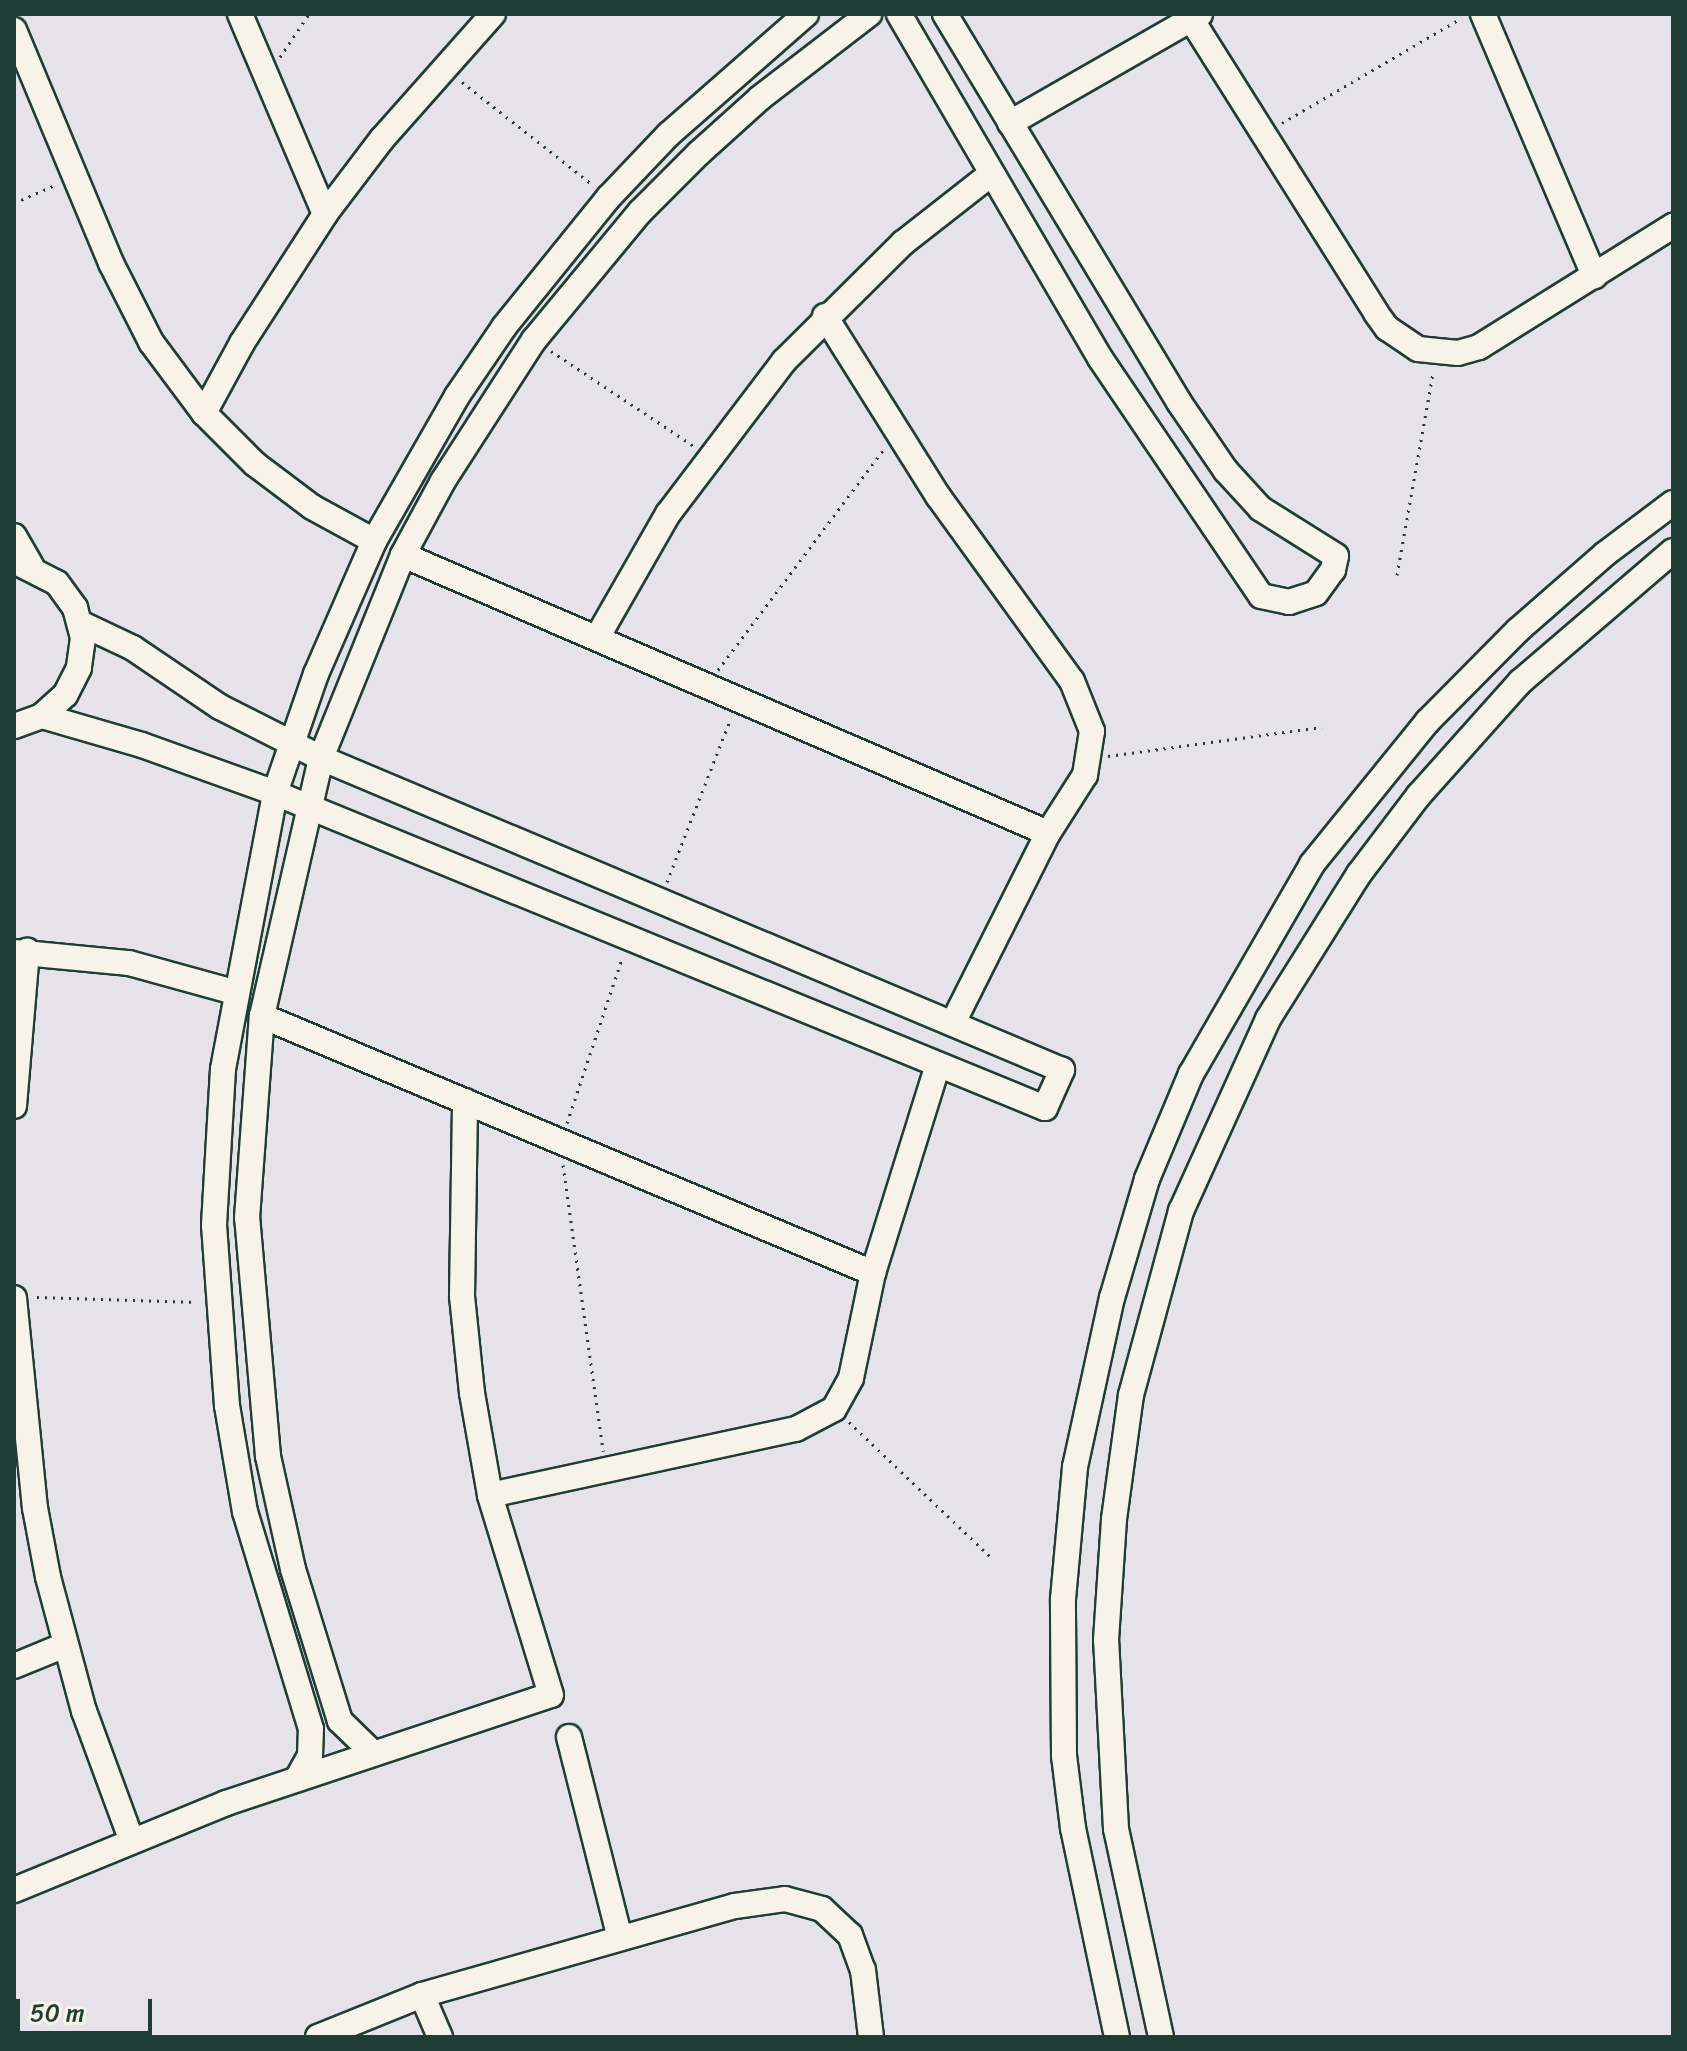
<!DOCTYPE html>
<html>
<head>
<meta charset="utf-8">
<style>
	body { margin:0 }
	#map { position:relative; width:1687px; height:2051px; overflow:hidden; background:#e5e2e9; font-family:Sriracha,sans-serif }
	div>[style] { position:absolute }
	.path>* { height:3px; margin-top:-1.5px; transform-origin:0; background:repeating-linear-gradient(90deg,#1f3d34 0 2px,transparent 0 8px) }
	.roads { filter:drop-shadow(2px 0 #1f3d34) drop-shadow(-2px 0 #1f3d34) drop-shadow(0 2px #1f3d34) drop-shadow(0 -2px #1f3d34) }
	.minor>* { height:24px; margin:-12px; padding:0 12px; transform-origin:12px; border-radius:12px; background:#f7f3e8 }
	span { translate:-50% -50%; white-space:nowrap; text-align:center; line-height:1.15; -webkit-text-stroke:6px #f7f3e8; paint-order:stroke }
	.frame { position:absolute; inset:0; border:16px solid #1f3d34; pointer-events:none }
	.scale { position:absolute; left:16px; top:1999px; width:136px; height:36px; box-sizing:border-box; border:4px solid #1f3d34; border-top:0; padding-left:10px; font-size:24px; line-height:28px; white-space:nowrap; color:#1f3d34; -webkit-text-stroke:6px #f7f3e8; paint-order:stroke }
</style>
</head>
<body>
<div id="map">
	<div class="path">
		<div style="left:280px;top:57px;width:52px;rotate:-56deg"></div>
		<div style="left:462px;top:82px;width:168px;rotate:38.2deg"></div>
		<div style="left:1282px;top:123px;width:208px;rotate:-30.3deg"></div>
		<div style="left:14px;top:203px;width:47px;rotate:-23.8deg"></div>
		<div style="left:551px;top:351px;width:172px;rotate:33.6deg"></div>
		<div style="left:1397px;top:575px;width:206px;rotate:-79.9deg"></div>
		<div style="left:718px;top:670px;width:276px;rotate:-53.1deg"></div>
		<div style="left:1108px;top:756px;width:216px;rotate:-7.7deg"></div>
		<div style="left:667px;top:882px;width:176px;rotate:-68.7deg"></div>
		<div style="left:567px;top:1123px;width:173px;rotate:-71.5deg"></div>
		<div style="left:563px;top:1165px;width:289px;rotate:82deg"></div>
		<div style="left:37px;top:1297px;width:160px;rotate:1.8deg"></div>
		<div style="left:849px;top:1422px;width:199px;rotate:43.6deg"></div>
	</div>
	<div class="roads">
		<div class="minor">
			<div style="left:240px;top:14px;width:217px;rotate:67deg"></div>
			<div style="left:899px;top:14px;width:398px;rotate:59.7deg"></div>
			<div style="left:1100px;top:358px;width:287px;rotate:55.9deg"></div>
			<div style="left:1261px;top:596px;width:29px;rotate:12deg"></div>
			<div style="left:1289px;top:602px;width:28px;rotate:-18deg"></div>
			<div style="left:1316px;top:593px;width:29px;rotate:-54deg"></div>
			<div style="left:1333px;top:570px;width:14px;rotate:-78deg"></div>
			<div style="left:1336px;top:556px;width:89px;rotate:-147.9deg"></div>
			<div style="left:1261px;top:509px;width:52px;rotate:-132.6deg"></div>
			<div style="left:1226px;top:471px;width:83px;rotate:-124.3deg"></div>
			<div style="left:1179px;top:402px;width:453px;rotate:-121.1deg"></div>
			<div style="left:1188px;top:14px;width:353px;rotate:57.8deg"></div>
			<div style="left:1376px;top:313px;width:19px;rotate:54deg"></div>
			<div style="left:1387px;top:328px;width:37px;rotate:34deg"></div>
			<div style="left:1418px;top:349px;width:40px;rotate:5.7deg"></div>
			<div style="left:1458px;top:353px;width:22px;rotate:-16deg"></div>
			<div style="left:1479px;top:347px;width:229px;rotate:-32deg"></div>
			<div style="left:1483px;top:14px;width:285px;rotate:67deg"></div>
			<div style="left:14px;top:30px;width:252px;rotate:67.4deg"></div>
			<div style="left:111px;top:263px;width:89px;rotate:63.1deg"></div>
			<div style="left:151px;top:342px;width:89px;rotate:53.3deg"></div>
			<div style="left:204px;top:413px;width:72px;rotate:45deg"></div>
			<div style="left:255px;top:464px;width:71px;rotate:37deg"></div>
			<div style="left:312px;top:507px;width:71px;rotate:28.7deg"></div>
			<div style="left:1010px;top:123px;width:219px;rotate:-29.8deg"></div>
			<div style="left:825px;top:316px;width:213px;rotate:57.9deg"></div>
			<div style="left:938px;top:496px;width:228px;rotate:54.1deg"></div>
			<div style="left:1072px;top:681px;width:54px;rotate:68.2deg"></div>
			<div style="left:1092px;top:731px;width:45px;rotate:99deg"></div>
			<div style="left:1085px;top:775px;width:69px;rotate:122.5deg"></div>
			<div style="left:1048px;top:833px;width:212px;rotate:116.6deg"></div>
			<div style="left:204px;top:413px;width:80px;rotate:-61.5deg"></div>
			<div style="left:242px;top:343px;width:153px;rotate:-57.2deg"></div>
			<div style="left:325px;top:214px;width:94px;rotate:-52.8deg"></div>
			<div style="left:382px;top:139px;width:167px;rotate:-48.4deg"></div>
			<div style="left:14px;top:536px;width:34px;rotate:60deg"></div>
			<div style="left:403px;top:555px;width:702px;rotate:23.32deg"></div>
			<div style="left:14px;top:561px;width:48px;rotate:27.1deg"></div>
			<div style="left:57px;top:583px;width:31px;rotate:54deg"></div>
			<div style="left:75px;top:608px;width:31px;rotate:75deg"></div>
			<div style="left:83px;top:638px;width:30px;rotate:98deg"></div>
			<div style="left:79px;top:668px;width:30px;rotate:117deg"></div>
			<div style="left:65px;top:695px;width:31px;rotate:138deg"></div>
			<div style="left:42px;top:716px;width:30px;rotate:160deg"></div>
			<div style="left:598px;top:636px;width:141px;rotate:-60.2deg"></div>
			<div style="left:668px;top:514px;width:192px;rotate:-52.8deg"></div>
			<div style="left:784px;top:361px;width:168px;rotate:-44.8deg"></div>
			<div style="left:903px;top:243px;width:112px;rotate:-38.1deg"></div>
			<div style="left:42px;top:716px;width:104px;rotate:16.2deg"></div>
			<div style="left:142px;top:745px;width:141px;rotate:19.8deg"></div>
			<div style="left:275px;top:793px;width:832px;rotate:22.25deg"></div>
			<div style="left:1045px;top:1108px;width:42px;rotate:-65.9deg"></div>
			<div style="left:1062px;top:1070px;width:804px;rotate:-157.17deg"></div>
			<div style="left:321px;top:758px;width:113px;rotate:-153.2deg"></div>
			<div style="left:220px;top:707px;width:105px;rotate:-145.9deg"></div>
			<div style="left:133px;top:648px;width:59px;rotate:-154.7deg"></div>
			<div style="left:14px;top:952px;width:116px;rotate:5.5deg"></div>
			<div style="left:129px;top:963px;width:109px;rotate:15.4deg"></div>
			<div style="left:262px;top:1016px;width:663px;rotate:22.81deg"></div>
			<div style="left:14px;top:1106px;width:156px;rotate:-85.2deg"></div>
			<div style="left:14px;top:1298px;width:211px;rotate:84.3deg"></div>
			<div style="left:35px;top:1508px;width:70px;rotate:79.3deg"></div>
			<div style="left:48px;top:1577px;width:139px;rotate:75deg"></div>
			<div style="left:84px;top:1711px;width:136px;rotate:69.8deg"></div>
			<div style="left:490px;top:1495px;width:313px;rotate:-12.2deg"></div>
			<div style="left:796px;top:1429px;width:43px;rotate:-27.8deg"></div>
			<div style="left:834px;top:1409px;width:35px;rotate:-61deg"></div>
			<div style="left:851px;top:1378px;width:107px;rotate:-78.2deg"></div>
			<div style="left:873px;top:1273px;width:216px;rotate:-72.7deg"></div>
			<div style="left:14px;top:1666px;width:55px;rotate:-22.4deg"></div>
			<div style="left:569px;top:1737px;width:207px;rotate:75.8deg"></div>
			<div style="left:372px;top:1752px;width:45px;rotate:-135.9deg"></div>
			<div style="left:340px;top:1721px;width:159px;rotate:-107.2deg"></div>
			<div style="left:293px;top:1569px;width:116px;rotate:-102.5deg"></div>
			<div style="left:268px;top:1456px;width:239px;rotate:-95deg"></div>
			<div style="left:247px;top:1218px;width:203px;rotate:-85.8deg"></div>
			<div style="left:262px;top:1016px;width:265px;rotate:-77.1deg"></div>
			<div style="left:321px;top:758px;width:219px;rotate:-68deg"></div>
			<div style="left:403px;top:555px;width:84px;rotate:-61.6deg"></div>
			<div style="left:443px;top:481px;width:168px;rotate:-57.2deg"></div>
			<div style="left:534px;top:340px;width:166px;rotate:-50.4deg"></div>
			<div style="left:640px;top:212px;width:83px;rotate:-45deg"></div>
			<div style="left:699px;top:153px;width:82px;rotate:-42deg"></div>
			<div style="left:760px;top:98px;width:138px;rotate:-37.6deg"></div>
			<div style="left:297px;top:1779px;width:26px;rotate:-61deg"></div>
			<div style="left:310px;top:1756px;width:27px;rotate:-88deg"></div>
			<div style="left:311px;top:1729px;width:227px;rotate:-106.9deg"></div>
			<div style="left:245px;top:1512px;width:108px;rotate:-99.6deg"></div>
			<div style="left:227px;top:1406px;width:181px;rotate:-94.1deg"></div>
			<div style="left:214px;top:1225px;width:156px;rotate:-86.7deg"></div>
			<div style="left:223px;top:1069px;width:281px;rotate:-79.3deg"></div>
			<div style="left:275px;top:793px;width:126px;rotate:-71deg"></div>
			<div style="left:316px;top:674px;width:145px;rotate:-66.4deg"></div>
			<div style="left:374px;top:541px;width:167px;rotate:-60.2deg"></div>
			<div style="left:457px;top:396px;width:83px;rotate:-55.7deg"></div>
			<div style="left:504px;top:327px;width:167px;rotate:-51.1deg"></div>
			<div style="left:609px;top:197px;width:87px;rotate:-46.4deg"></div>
			<div style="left:669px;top:134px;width:182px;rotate:-41.2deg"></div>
			<div style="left:14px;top:1890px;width:229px;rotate:-22.3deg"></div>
			<div style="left:226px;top:1803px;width:342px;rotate:-18.4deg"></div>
			<div style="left:551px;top:1695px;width:209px;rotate:-107deg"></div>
			<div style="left:490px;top:1495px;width:104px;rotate:-100deg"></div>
			<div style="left:472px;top:1393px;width:98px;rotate:-95.9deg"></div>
			<div style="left:462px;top:1296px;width:195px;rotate:-89.1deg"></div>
			<div style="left:422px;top:1995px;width:46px;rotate:66.8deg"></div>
			<div style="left:318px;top:2037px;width:112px;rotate:-22deg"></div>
			<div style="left:422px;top:1995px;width:325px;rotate:-15.9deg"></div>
			<div style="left:735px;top:1906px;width:50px;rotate:-8deg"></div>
			<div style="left:785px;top:1899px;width:38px;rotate:15deg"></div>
			<div style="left:822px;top:1909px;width:38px;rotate:43deg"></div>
			<div style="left:850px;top:1935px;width:37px;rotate:70deg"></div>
			<div style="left:863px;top:1970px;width:67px;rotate:83.2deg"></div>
			<div style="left:1117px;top:2037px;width:214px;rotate:-101.9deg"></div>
			<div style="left:1073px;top:1828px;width:73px;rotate:-97.1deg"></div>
			<div style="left:1064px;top:1756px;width:157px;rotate:-90.4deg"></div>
			<div style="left:1063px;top:1599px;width:133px;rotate:-84.8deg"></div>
			<div style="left:1075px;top:1467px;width:173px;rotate:-77.7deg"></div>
			<div style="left:1112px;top:1298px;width:124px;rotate:-73.6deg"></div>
			<div style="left:1147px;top:1179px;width:114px;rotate:-67.3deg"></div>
			<div style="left:1191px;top:1074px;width:242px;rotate:-60deg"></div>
			<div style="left:1312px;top:864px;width:184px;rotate:-51deg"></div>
			<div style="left:1428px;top:721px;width:127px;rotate:-45.3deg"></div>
			<div style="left:1517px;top:631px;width:117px;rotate:-41.2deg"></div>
			<div style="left:1605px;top:554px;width:85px;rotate:-36.9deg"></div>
			<div style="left:1161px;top:2037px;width:213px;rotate:-102.2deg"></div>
			<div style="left:1116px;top:1829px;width:189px;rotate:-93deg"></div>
			<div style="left:1106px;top:1640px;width:121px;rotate:-86.2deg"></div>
			<div style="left:1114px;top:1519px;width:125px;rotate:-82.2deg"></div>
			<div style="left:1131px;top:1395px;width:191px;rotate:-74.8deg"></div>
			<div style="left:1181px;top:1211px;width:211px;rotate:-65.6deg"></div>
			<div style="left:1268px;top:1019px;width:171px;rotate:-57.9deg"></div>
			<div style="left:1359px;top:874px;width:99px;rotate:-52.8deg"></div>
			<div style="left:1419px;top:795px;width:152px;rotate:-48.2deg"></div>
			<div style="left:1520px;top:682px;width:201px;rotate:-40.6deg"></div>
		</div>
	</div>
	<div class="frame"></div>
	<div class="scale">50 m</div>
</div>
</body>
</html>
